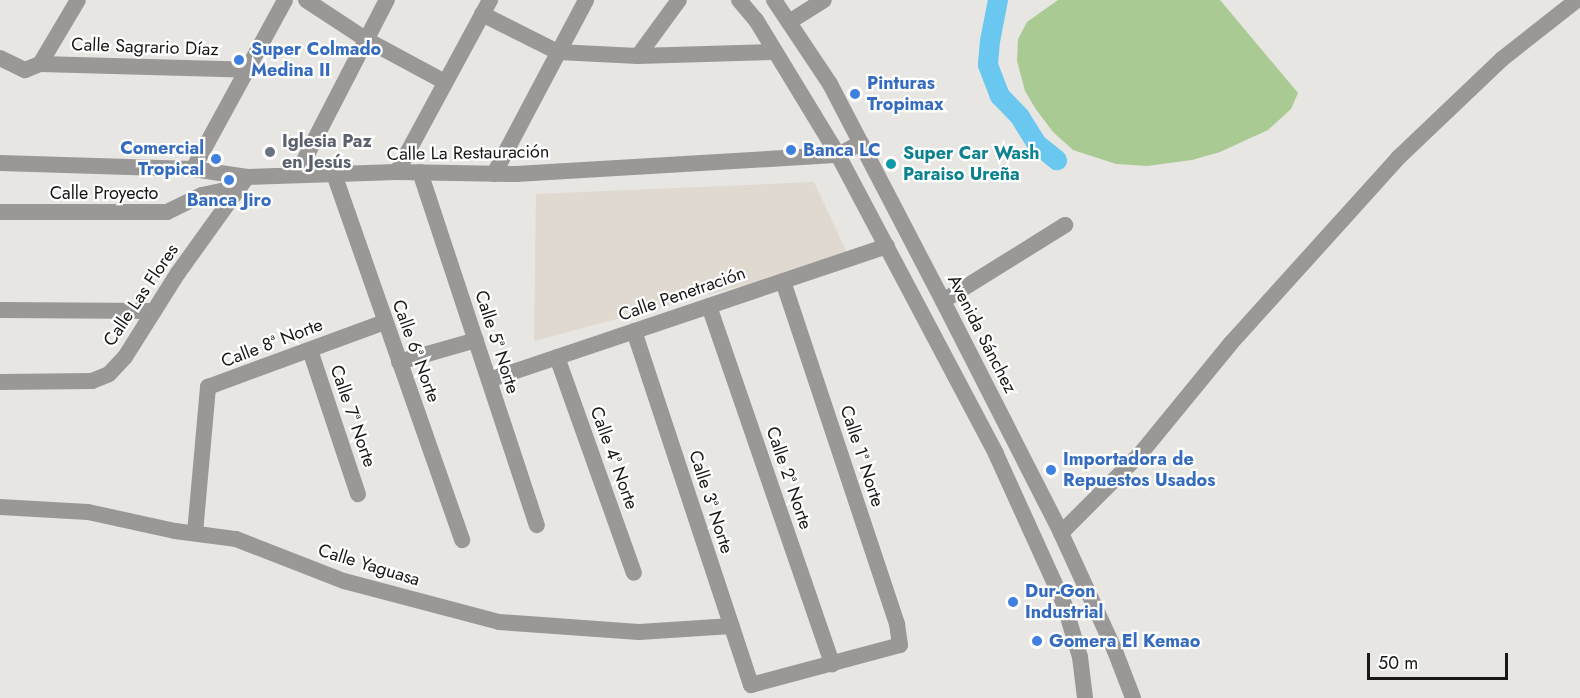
<!DOCTYPE html>
<html>
<head>
<meta charset="utf-8">
<style>
	body { margin:0 }
	#map { position:relative; width:1580px; height:698px; overflow:hidden; background:#e7e6e2; font-family:Jost,sans-serif }
	div>[style] { position:absolute }
	.built>* { inset:0; background:#dfd9d0 }
	.green>* { inset:0; background:#a9ca93 }
	.canal>* { height:20px; margin:-10px; padding:0 10px; transform-origin:10px; border-radius:10px; background:#6ac7ef }
	.minor>* { height:16px; margin:-8px; padding:0 8px; transform-origin:8px; border-radius:8px; background:#999896 }
	.tertiary>* { height:16px; margin:-8px; padding:0 8px; transform-origin:8px; border-radius:8px; background:#999896 }
	.dots>* { width:16px; height:16px; translate:-50% -50%; box-sizing:border-box; border:3px solid #fff; border-radius:50% }
	span { translate:-50% -50%; white-space:nowrap; text-align:center; line-height:1.15; -webkit-text-stroke:4.5px #fff; paint-order:stroke }
	.street-label { font-size:18px; color:#191817 }
	.shop-label { font-size:18px; color:#366cbe; font-weight:700 }
	.left { translate:0 -50%; text-align:left }
	.right { translate:-100% -50%; text-align:right }
	.worship-label { font-size:18px; color:#5b616d; font-weight:700 }
	.culture-label { font-size:18px; color:#0d838f; font-weight:700 }
	.scale { position:absolute; left:1367px; top:653px; width:141px; height:27px; box-sizing:border-box; border:3px solid #191817; border-top:0; padding-left:8px; font-size:18px; line-height:21px; white-space:nowrap; color:#191817; -webkit-text-stroke:4px #fff; paint-order:stroke }
</style>
</head>
<body>
<div id="map">
	<div class="built">
		<div style="clip-path:polygon(814px 182px,849px 257px,534px 341px,536px 194px)"></div>
	</div>
	<div class="green">
		<div style="clip-path:polygon(1058px 0,1220px 0,1298px 93px,1291px 109px,1268px 130px,1220px 152px,1192px 160px,1147px 166px,1116px 164px,1073px 150px,1053px 132px,1035px 108px,1025px 91px,1017px 61px,1018px 39px,1027px 22px)"></div>
	</div>
	<div class="canal">
		<div style="left:998px;top:0;width:42px;rotate:101deg"></div>
		<div style="left:990px;top:41px;width:24px;rotate:95deg"></div>
		<div style="left:988px;top:65px;width:33px;rotate:69deg"></div>
		<div style="left:1000px;top:96px;width:29px;rotate:46deg"></div>
		<div style="left:1020px;top:117px;width:32px;rotate:58deg"></div>
		<div style="left:1037px;top:144px;width:26px;rotate:39deg"></div>
	</div>
	<div class="minor">
		<div style="left:306px;top:0;width:73px;rotate:33.3deg"></div>
		<div style="left:367px;top:40px;width:89px;rotate:28.3deg"></div>
		<div style="left:482px;top:14px;width:85px;rotate:26.6deg"></div>
		<div style="left:558px;top:52px;width:80px;rotate:2.9deg"></div>
		<div style="left:638px;top:56px;width:137px;rotate:-1.7deg"></div>
		<div style="left:789px;top:22px;width:41px;rotate:-32.2deg"></div>
		<div style="left:638px;top:56px;width:69px;rotate:-53.8deg"></div>
		<div style="left:0;top:58px;width:28px;rotate:26deg"></div>
		<div style="left:25px;top:70px;width:16px;rotate:-22deg"></div>
		<div style="left:40px;top:64px;width:74px;rotate:-59.3deg"></div>
		<div style="left:40px;top:64px;width:209px;rotate:1.6deg"></div>
		<div style="left:0;top:163px;width:193px;rotate:1.8deg"></div>
		<div style="left:193px;top:169px;width:55px;rotate:8.4deg"></div>
		<div style="left:247px;top:177px;width:150px;rotate:-1.9deg"></div>
		<div style="left:397px;top:172px;width:119px;rotate:1deg"></div>
		<div style="left:516px;top:174px;width:323px;rotate:-3.4deg"></div>
		<div style="left:838px;top:155px;width:26px;rotate:-28deg"></div>
		<div style="left:193px;top:169px;width:192px;rotate:-61.4deg"></div>
		<div style="left:397px;top:172px;width:196px;rotate:-61.6deg"></div>
		<div style="left:420px;top:172px;width:372px;rotate:71.7deg"></div>
		<div style="left:297px;top:174px;width:196px;rotate:-62.7deg"></div>
		<div style="left:334px;top:174px;width:388px;rotate:70.7deg"></div>
		<div style="left:494px;top:174px;width:197px;rotate:-62.1deg"></div>
		<div style="left:0;top:212px;width:167px"></div>
		<div style="left:167px;top:212px;width:39px;rotate:-26deg"></div>
		<div style="left:202px;top:195px;width:39px;rotate:-12deg"></div>
		<div style="left:943px;top:301px;width:144px;rotate:-31.9deg"></div>
		<div style="left:709px;top:306px;width:379px;rotate:71deg"></div>
		<div style="left:0;top:310px;width:154px;rotate:0.4deg"></div>
		<div style="left:634px;top:331px;width:373px;rotate:71.7deg"></div>
		<div style="left:751px;top:685px;width:154px;rotate:-15deg"></div>
		<div style="left:900px;top:645px;width:21px;rotate:-98deg"></div>
		<div style="left:897px;top:624px;width:361px;rotate:-108.4deg"></div>
		<div style="left:310px;top:350px;width:152px;rotate:71.6deg"></div>
		<div style="left:557px;top:357px;width:229px;rotate:70.4deg"></div>
		<div style="left:399px;top:362px;width:80px;rotate:-15.9deg"></div>
		<div style="left:489px;top:380px;width:420px;rotate:-18.6deg"></div>
		<div style="left:0;top:382px;width:92px;rotate:-0.6deg"></div>
		<div style="left:92px;top:381px;width:18px;rotate:-22deg"></div>
		<div style="left:109px;top:374px;width:23px;rotate:-47deg"></div>
		<div style="left:125px;top:357px;width:99px;rotate:-57.8deg"></div>
		<div style="left:178px;top:273px;width:118px;rotate:-54.3deg"></div>
		<div style="left:0;top:507px;width:88px;rotate:3.3deg"></div>
		<div style="left:88px;top:512px;width:89px;rotate:12.3deg"></div>
		<div style="left:175px;top:531px;width:62px;rotate:7.5deg"></div>
		<div style="left:236px;top:539px;width:116px;rotate:21.3deg"></div>
		<div style="left:344px;top:581px;width:160px;rotate:14.8deg"></div>
		<div style="left:499px;top:622px;width:140px;rotate:4.1deg"></div>
		<div style="left:639px;top:632px;width:93px;rotate:-3.7deg"></div>
		<div style="left:195px;top:533px;width:147px;rotate:-84.9deg"></div>
		<div style="left:208px;top:387px;width:189px;rotate:-20.2deg"></div>
		<div style="left:1061px;top:533px;width:113px;rotate:-45deg"></div>
		<div style="left:1141px;top:453px;width:142px;rotate:-50.7deg"></div>
		<div style="left:1231px;top:343px;width:249px;rotate:-47.9deg"></div>
		<div style="left:1398px;top:158px;width:144px;rotate:-43.6deg"></div>
		<div style="left:1502px;top:59px;width:95px;rotate:-38.2deg"></div>
	</div>
	<div class="tertiary">
		<div style="left:739px;top:0;width:26px;rotate:50deg"></div>
		<div style="left:756px;top:20px;width:158px;rotate:58.7deg"></div>
		<div style="left:838px;top:155px;width:338px;rotate:62.1deg"></div>
		<div style="left:996px;top:454px;width:165px;rotate:65.6deg"></div>
		<div style="left:1064px;top:604px;width:55px;rotate:73.2deg"></div>
		<div style="left:1080px;top:657px;width:41px;rotate:83deg"></div>
		<div style="left:774px;top:0;width:101px;rotate:56.3deg"></div>
		<div style="left:830px;top:84px;width:245px;rotate:62.5deg"></div>
		<div style="left:943px;top:301px;width:260px;rotate:63deg"></div>
		<div style="left:1061px;top:533px;width:130px;rotate:65.4deg"></div>
		<div style="left:1115px;top:651px;width:50px;rotate:69deg"></div>
	</div>
	<div class="dots">
		<div style="left:239px;top:60px;background:#3f7fe0"></div>
		<div style="left:855px;top:94px;background:#3f7fe0"></div>
		<div style="left:791px;top:150px;background:#3f7fe0"></div>
		<div style="left:270px;top:152px;background:#6b7280"></div>
		<div style="left:216px;top:159px;background:#3f7fe0"></div>
		<div style="left:891px;top:164px;background:#0f9aa8"></div>
		<div style="left:229px;top:180px;background:#3f7fe0"></div>
		<div style="left:1051px;top:470px;background:#3f7fe0"></div>
		<div style="left:1013px;top:602px;background:#3f7fe0"></div>
		<div style="left:1037px;top:641px;background:#3f7fe0"></div>
	</div>
	<div class="street-label">
		<span style="left:145px;top:47px;rotate:2deg">Calle Sagrario Díaz</span>
		<span style="left:468px;top:153px;rotate:-1deg">Calle La Restauración</span>
		<span style="left:104px;top:193px">Calle Proyecto</span>
		<span style="left:682px;top:294px;rotate:-19deg">Calle Penetración</span>
		<span style="left:141px;top:295px;rotate:-56deg">Calle Las Flores</span>
		<span style="left:982px;top:334px;rotate:63deg">Avenida Sánchez</span>
		<span style="left:497px;top:342px;rotate:72deg">Calle 5ª Norte</span>
		<span style="left:272px;top:343px;rotate:-21deg">Calle 8ª Norte</span>
		<span style="left:416px;top:351px;rotate:70deg">Calle 6ª Norte</span>
		<span style="left:353px;top:416px;rotate:71deg">Calle 7ª Norte</span>
		<span style="left:862px;top:456px;rotate:72deg">Calle 1ª Norte</span>
		<span style="left:614px;top:458px;rotate:70deg">Calle 4ª Norte</span>
		<span style="left:789px;top:478px;rotate:71deg">Calle 2ª Norte</span>
		<span style="left:711px;top:502px;rotate:72deg">Calle 3ª Norte</span>
		<span style="left:369px;top:565px;rotate:17deg">Calle Yaguasa</span>
	</div>
	<div class="shop-label">
		<span class="left" style="left:251px;top:60px">Super Colmado<br>Medina II</span>
		<span class="left" style="left:867px;top:94px">Pinturas<br>Tropimax</span>
		<span class="right" style="left:204px;top:159px">Comercial<br>Tropical</span>
		<span class="left" style="left:803px;top:150px">Banca LC</span>
		<span style="left:229px;top:200px">Banca Jiro</span>
		<span class="left" style="left:1063px;top:470px">Importadora de<br>Repuestos Usados</span>
		<span class="left" style="left:1025px;top:602px">Dur-Gon<br>Industrial</span>
		<span class="left" style="left:1049px;top:641px">Gomera El Kemao</span>
	</div>
	<div class="worship-label">
		<span class="left" style="left:282px;top:152px">Iglesia Paz<br>en Jesús</span>
	</div>
	<div class="culture-label">
		<span class="left" style="left:903px;top:164px">Super Car Wash<br>Paraiso Ureña</span>
	</div>
	<div class="scale">50 m</div>
</div>
</body>
</html>
